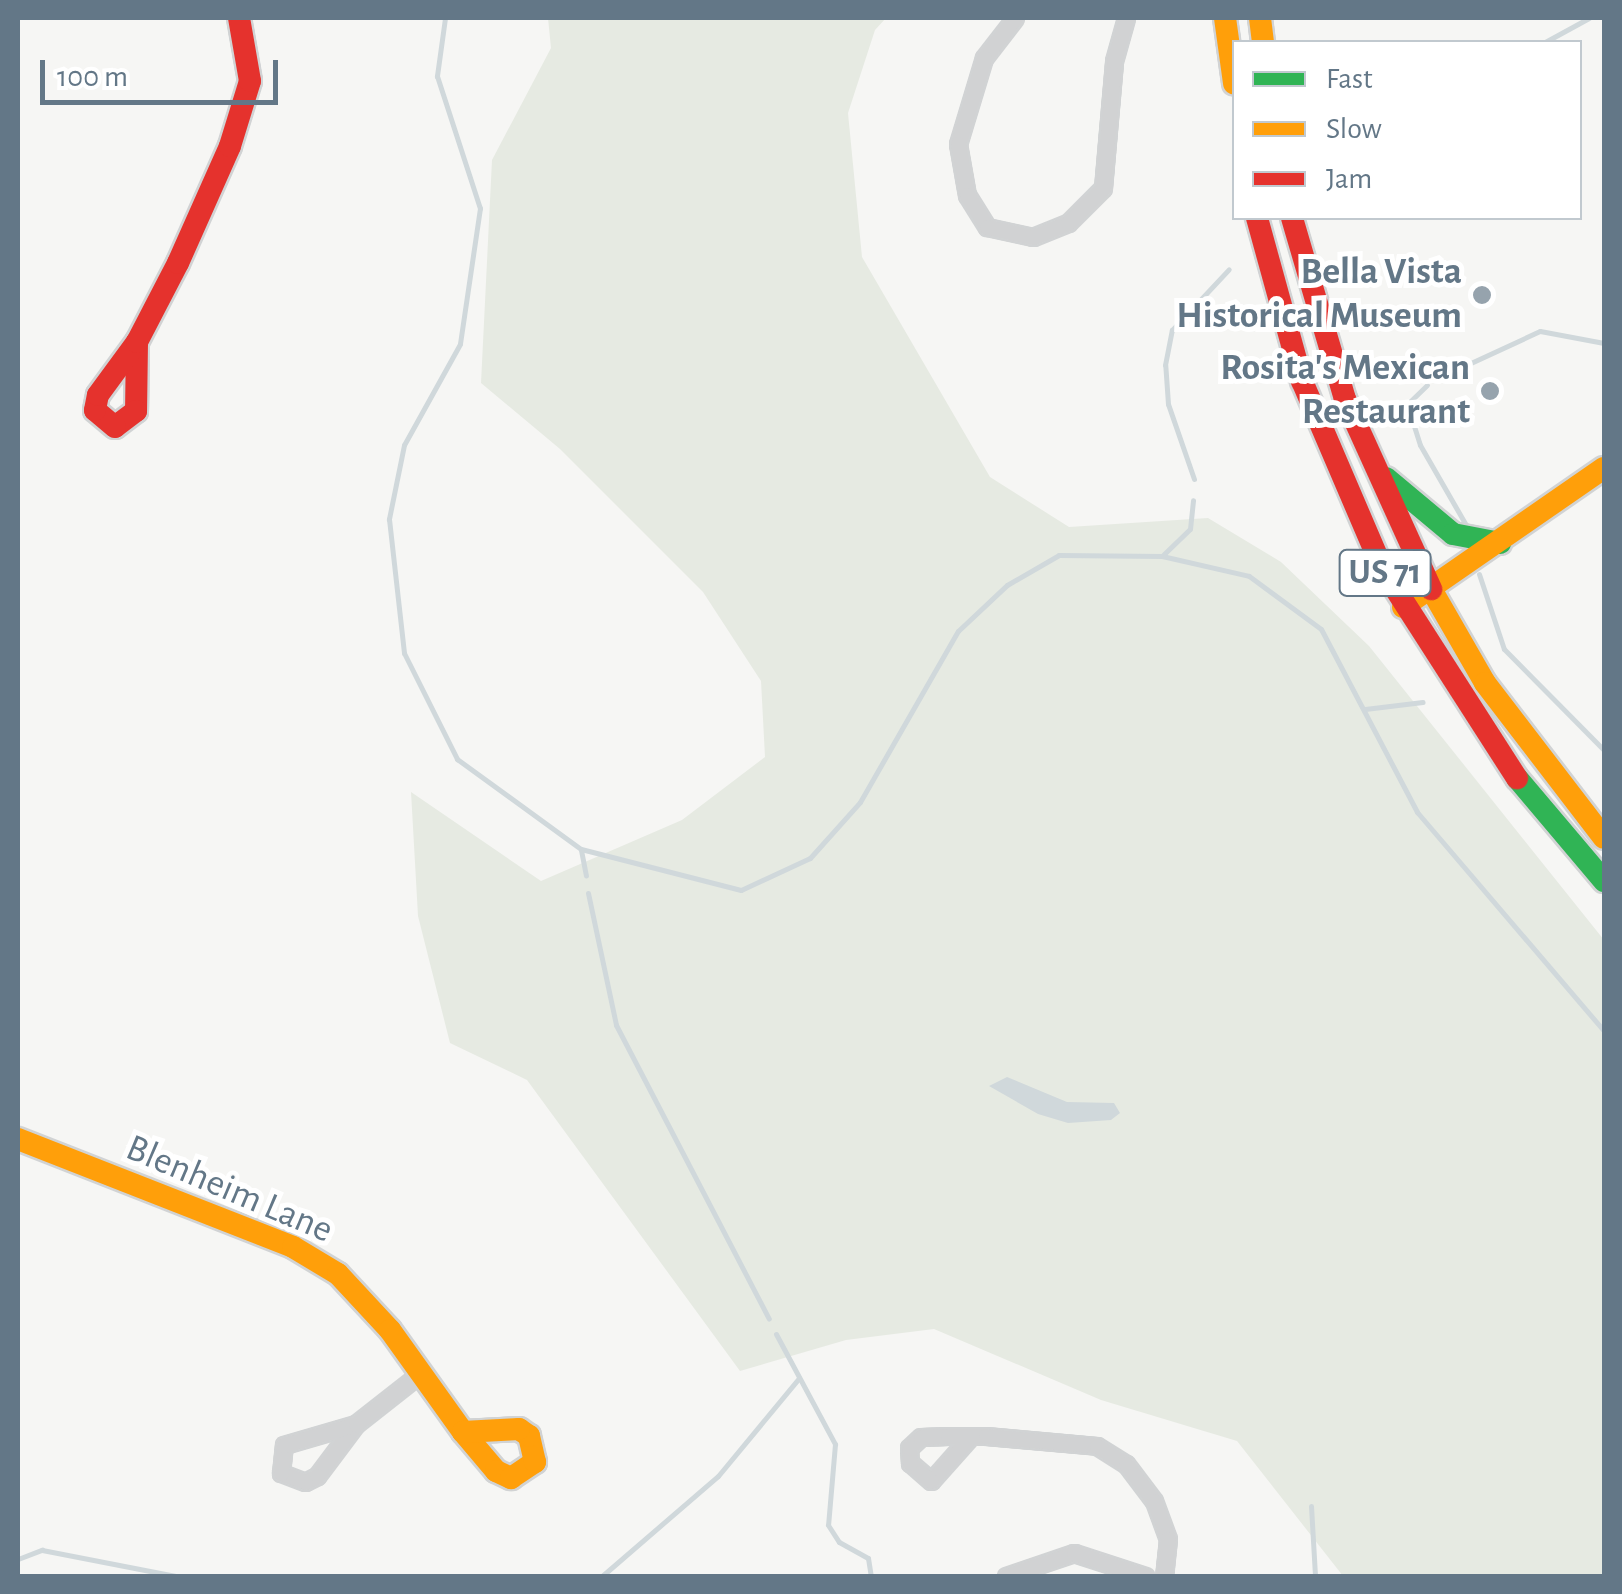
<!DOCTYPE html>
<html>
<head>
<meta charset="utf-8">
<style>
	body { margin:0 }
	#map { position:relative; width:1622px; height:1594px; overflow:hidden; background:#f6f6f4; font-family:"Alegreya Sans",sans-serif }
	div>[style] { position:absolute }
	.green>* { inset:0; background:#e6eae2 }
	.water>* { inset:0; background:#d0d8db }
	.stream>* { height:5px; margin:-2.5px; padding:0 2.5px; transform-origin:2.5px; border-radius:2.5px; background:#d0d8db }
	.roads { filter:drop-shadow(2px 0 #d1d3d4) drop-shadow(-2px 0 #d1d3d4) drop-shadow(0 2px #d1d3d4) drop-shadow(0 -2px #d1d3d4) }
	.street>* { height:15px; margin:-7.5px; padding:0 7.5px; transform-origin:7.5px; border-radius:7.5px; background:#d1d2d3 }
	.fast>* { height:22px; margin:-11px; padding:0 11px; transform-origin:11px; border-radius:11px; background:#30b455 }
	.slow>* { height:22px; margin:-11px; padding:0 11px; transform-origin:11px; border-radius:11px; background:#ff9f0a }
	.jam>* { height:22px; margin:-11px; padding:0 11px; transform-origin:11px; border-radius:11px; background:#e5322d }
	.dots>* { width:28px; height:28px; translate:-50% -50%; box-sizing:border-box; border:5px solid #fff; border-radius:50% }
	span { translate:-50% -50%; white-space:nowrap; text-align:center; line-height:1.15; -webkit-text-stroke:10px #fff; paint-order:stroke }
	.shield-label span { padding:2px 8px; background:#fff; border:2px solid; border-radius:8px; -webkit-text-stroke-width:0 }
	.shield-label { font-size:35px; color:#637787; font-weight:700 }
	.poi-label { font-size:38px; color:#637787; font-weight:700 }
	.right { translate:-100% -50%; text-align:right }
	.street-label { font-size:38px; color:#637787 }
	.frame { position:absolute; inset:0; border:20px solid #637787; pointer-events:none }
	.legend { position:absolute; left:1232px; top:40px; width:350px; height:180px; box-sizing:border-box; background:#fff; border:2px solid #c1c9cf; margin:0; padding:12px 18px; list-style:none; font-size:30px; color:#637787 }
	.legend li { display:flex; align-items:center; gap:20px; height:50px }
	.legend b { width:50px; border:2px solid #c1c9cf }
	.scale { position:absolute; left:40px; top:60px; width:238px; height:45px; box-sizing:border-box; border:5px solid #637787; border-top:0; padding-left:12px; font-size:30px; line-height:35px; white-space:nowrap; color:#637787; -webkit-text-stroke:8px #fff; paint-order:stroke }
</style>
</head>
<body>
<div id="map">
	<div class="green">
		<div style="clip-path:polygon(548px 18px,886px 18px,875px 30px,848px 113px,862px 257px,990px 477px,1069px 527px,1208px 518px,1281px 562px,1369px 646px,1604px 940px,1604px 1576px,1343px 1576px,1237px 1441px,1101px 1400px,934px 1329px,846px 1340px,740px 1371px,527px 1080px,450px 1043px,418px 916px,411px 792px,541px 881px,682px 820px,765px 757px,761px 681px,703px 592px,560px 449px,481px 383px,492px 160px,551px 48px)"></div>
	</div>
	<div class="water">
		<div style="clip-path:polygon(1007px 1077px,1067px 1102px,1114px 1103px,1120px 1113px,1111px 1120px,1068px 1123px,1038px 1114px,989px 1086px)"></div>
	</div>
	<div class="stream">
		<div style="left:445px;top:18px;width:59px;rotate:97.9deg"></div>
		<div style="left:437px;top:76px;width:139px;rotate:72deg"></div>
		<div style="left:480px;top:208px;width:137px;rotate:98.4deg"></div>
		<div style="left:460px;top:344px;width:115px;rotate:119deg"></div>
		<div style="left:404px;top:445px;width:76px;rotate:101.5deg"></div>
		<div style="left:389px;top:519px;width:135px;rotate:83.6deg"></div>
		<div style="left:404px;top:653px;width:119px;rotate:63.4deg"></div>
		<div style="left:457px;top:759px;width:153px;rotate:36deg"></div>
		<div style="left:581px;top:849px;width:165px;rotate:14.4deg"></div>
		<div style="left:741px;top:890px;width:76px;rotate:-24.9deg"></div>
		<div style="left:810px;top:858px;width:75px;rotate:-48.2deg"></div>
		<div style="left:860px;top:802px;width:197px;rotate:-60.2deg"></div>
		<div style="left:958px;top:631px;width:67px;rotate:-43.2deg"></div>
		<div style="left:1007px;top:585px;width:60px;rotate:-30deg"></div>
		<div style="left:1059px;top:555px;width:103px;rotate:0.6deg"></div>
		<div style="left:1162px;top:556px;width:89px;rotate:12.9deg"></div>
		<div style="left:1249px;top:576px;width:89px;rotate:36.4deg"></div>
		<div style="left:1321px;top:629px;width:207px;rotate:62.3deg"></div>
		<div style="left:1417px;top:812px;width:288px;rotate:49.5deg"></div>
		<div style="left:1545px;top:42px;width:50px;rotate:-28.6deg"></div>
		<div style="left:1449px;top:373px;width:100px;rotate:-24.8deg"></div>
		<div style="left:1540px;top:331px;width:65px;rotate:10.6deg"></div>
		<div style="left:1427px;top:385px;width:28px;rotate:136deg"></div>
		<div style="left:1407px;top:404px;width:43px;rotate:72.4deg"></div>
		<div style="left:1420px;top:445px;width:92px;rotate:60.1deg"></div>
		<div style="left:1194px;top:479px;width:79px;rotate:-109.1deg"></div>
		<div style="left:1168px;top:404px;width:39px;rotate:-94deg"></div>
		<div style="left:1165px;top:365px;width:36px;rotate:-79deg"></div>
		<div style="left:1172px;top:330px;width:83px;rotate:-46.9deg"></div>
		<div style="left:1163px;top:555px;width:37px;rotate:-44deg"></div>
		<div style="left:1190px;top:529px;width:29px;rotate:-84deg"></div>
		<div style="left:1479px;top:574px;width:79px;rotate:71.6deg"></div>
		<div style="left:1504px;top:649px;width:142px;rotate:45.3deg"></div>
		<div style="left:1365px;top:709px;width:58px;rotate:-6.9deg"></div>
		<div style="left:581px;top:850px;width:26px;rotate:79deg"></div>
		<div style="left:588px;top:893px;width:135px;rotate:78deg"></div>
		<div style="left:616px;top:1025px;width:331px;rotate:62.5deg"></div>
		<div style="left:776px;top:1334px;width:125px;rotate:61.8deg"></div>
		<div style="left:835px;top:1444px;width:81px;rotate:94.9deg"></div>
		<div style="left:828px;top:1525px;width:20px;rotate:57deg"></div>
		<div style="left:839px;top:1542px;width:33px;rotate:29deg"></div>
		<div style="left:868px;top:1558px;width:18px;rotate:81deg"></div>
		<div style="left:1311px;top:1506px;width:70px;rotate:86.7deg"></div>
		<div style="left:18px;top:1559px;width:26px;rotate:-21deg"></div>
		<div style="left:42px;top:1550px;width:136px;rotate:11deg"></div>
		<div style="left:602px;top:1576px;width:153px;rotate:-40.8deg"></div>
		<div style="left:718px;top:1476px;width:127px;rotate:-50.4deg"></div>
	</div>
	<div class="roads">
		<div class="street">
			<div style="left:1015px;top:18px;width:51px;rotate:127.8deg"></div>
			<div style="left:984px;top:58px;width:90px;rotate:106.8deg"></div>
			<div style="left:958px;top:144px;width:52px;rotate:80deg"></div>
			<div style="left:967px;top:195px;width:38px;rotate:58deg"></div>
			<div style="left:987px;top:227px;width:47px;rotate:12.3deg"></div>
			<div style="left:1033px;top:237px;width:38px;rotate:-22deg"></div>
			<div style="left:1068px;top:223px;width:49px;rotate:-45deg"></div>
			<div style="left:1103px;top:188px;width:127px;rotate:-85deg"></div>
			<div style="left:1114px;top:61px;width:45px;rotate:-74.4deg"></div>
			<div style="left:356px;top:1424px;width:65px;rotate:126.9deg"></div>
			<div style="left:317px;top:1476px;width:13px;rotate:153deg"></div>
			<div style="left:305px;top:1482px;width:26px;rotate:-159deg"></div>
			<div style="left:281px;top:1473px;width:28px;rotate:-84deg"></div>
			<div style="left:284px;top:1445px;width:75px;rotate:-16.3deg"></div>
			<div style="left:356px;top:1424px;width:84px;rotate:-38.2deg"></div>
			<div style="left:971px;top:1436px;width:60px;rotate:131.6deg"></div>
			<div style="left:931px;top:1481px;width:28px;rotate:-139deg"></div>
			<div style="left:910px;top:1463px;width:15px;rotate:-94deg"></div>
			<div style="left:909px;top:1448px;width:16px;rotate:-43deg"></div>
			<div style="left:921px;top:1437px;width:27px;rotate:-2deg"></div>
			<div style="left:948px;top:1436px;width:38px"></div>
			<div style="left:986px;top:1436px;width:111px;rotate:5.1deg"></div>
			<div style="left:1097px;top:1446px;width:34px;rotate:32deg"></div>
			<div style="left:1126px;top:1464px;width:46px;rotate:52.9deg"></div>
			<div style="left:1154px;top:1501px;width:40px;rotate:69.8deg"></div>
			<div style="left:1168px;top:1539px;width:37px;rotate:96deg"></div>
			<div style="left:1006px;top:1576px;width:72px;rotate:-18.7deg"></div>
			<div style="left:1074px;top:1553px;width:75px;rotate:17.9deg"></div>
		</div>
		<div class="fast">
			<div style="left:1386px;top:478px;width:87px;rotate:39.9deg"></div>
			<div style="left:1453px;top:534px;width:48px;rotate:10.8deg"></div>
			<div style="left:1517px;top:778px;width:135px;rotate:49.8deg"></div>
		</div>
		<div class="slow">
			<div style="left:1225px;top:18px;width:66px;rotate:82.1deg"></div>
			<div style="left:1260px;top:18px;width:24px;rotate:83deg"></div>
			<div style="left:1431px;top:589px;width:108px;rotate:60.1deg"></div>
			<div style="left:1485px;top:683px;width:195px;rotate:52.5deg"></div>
			<div style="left:1403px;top:607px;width:244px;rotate:-34.7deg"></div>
			<div style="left:18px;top:1139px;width:295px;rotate:21.4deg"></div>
			<div style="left:293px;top:1247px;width:52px;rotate:31deg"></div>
			<div style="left:338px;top:1274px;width:76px;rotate:47.1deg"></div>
			<div style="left:390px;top:1330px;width:125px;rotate:54.4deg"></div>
			<div style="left:463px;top:1432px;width:51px;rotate:49.8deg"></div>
			<div style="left:496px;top:1471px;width:17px;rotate:25deg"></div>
			<div style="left:511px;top:1478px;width:29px;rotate:-34deg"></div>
			<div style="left:535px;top:1462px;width:27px;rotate:-103deg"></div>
			<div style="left:529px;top:1436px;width:12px;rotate:-145deg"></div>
			<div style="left:519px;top:1429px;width:56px;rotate:176.9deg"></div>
		</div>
		<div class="jam">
			<div style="left:1257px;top:218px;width:169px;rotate:74.6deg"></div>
			<div style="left:1302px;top:381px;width:203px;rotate:66.8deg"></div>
			<div style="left:1382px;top:568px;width:250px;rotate:57.3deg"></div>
			<div style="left:1292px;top:218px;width:189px;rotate:73.7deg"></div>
			<div style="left:1345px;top:399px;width:209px;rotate:65.6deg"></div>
			<div style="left:137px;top:342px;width:69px;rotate:90.8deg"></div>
			<div style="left:136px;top:411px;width:26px;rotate:143deg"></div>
			<div style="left:115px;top:427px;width:26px;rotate:-140deg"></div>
			<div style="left:95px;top:410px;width:15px;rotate:-79deg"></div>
			<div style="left:98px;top:395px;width:66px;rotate:-53.7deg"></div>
			<div style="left:137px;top:342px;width:89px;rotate:-62.6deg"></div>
			<div style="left:178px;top:263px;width:128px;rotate:-66deg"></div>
			<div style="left:230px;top:146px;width:68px;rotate:-72.9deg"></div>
			<div style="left:250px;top:81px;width:64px;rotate:-99.9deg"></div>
		</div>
	</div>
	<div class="dots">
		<div style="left:1482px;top:295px;background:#96a3ad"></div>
		<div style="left:1490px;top:391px;background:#96a3ad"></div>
	</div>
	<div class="shield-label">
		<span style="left:1385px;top:573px">US 71</span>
	</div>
	<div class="poi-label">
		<span class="right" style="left:1462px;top:295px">Bella Vista<br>Historical Museum</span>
		<span class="right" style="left:1470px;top:391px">Rosita's Mexican<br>Restaurant</span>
	</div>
	<div class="street-label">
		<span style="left:229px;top:1190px;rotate:23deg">Blenheim Lane</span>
	</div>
	<div class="frame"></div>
	<ul class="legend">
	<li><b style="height:12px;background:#30b455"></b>Fast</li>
	<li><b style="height:12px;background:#ff9f0a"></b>Slow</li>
	<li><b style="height:12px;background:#e5322d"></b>Jam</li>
	</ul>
	<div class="scale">100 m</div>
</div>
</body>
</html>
